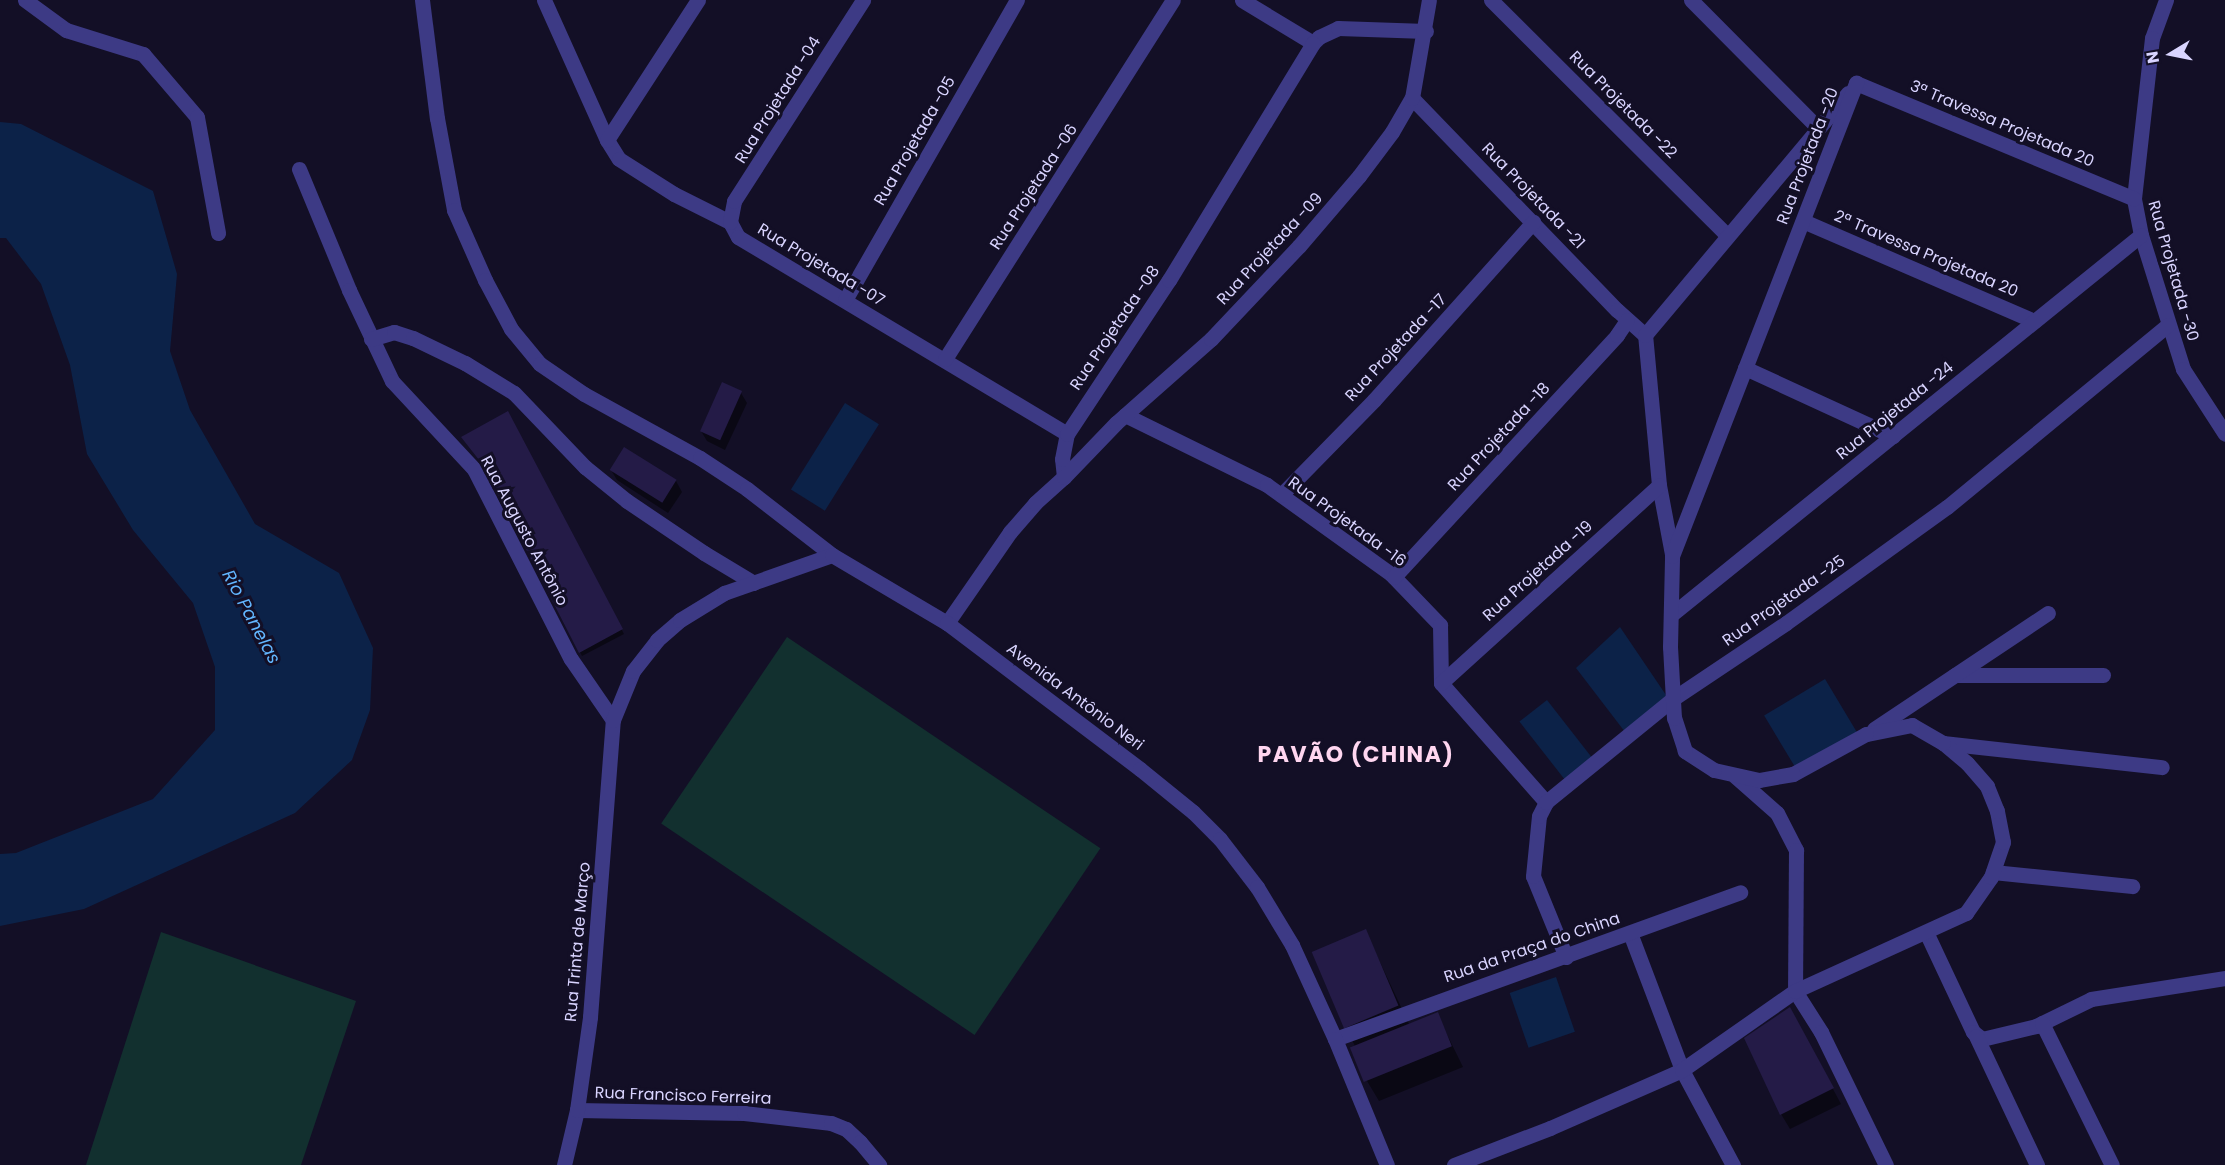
<!DOCTYPE html>
<html>
<head>
<meta charset="utf-8">
<style>
	body { margin:0 }
	#map { position:relative; width:2225px; height:1165px; overflow:hidden; background:#130f26; font-family:Poppins,sans-serif }
	div>[style] { position:absolute }
	.green>* { inset:0; background:#12302f; transform-origin:0 0 }
	.water>* { inset:0; background:#0c2248; transform-origin:0 0 }
	.shadow>* { inset:0; background:#0007 }
	.building>* { inset:0; background:#241b47; transform-origin:0 0 }
	.minor>* { height:15px; margin:-7.5px; padding:0 7.5px; transform-origin:7.5px; border-radius:7.5px; background:#3d3a85 }
	.tertiary>* { height:15px; margin:-7.5px; padding:0 7.5px; transform-origin:7.5px; border-radius:7.5px; background:#3d3a85 }
	span { translate:-50% -50%; white-space:nowrap; text-align:center; line-height:1.15; -webkit-text-stroke:6px #130f26; paint-order:stroke }
	.street-label { font-size:16px; color:#d9d4ff }
	.water-label { font-size:18px; color:#62b6ff; font-style:italic }
	.district-label { font-size:22px; color:#ffd6f0; font-weight:700; letter-spacing:1.5px }
	.north { position:absolute; left:2141px; top:24px; width:60px; height:60px; -webkit-text-stroke:4px #130f26; paint-order:stroke; rotate:260deg; font-size:16px; font-weight:700; line-height:24px; text-align:center; color:#d9d4ff }
	.north::after { content:''; display:block; margin:auto; width:21px; height:27px; background:#d9d4ff; clip-path:polygon(50% 0,100% 100%,50% 72%,0 100%) }
</style>
</head>
<body>
<div id="map">
	<div class="green">
		<div style="left:787px;top:637px;width:378px;height:225px;rotate:34deg"></div>
		<div style="clip-path:polygon(161px 932px,356px 1001px,301px 1165px,86px 1165px)"></div>
	</div>
	<div class="water">
		<div style="clip-path:polygon(0 122px,21px 124px,153px 191px,177px 274px,170px 351px,190px 410px,255px 524px,339px 573px,373px 648px,370px 710px,352px 760px,295px 813px,84px 909px,0 926px,0 854px,16px 853px,153px 799px,215px 730px,215px 667px,193px 603px,133px 530px,87px 454px,70px 365px,41px 284px,6px 238px,0 238px)"></div>
		<div style="left:845px;top:403px;width:40px;height:102px;rotate:32deg"></div>
		<div style="clip-path:polygon(1620px 627px,1668px 698px,1625px 732px,1576px 668px)"></div>
		<div style="left:1825px;top:679px;width:62px;height:71px;rotate:59deg"></div>
		<div style="left:1547px;top:700px;width:76px;height:35px;rotate:52deg"></div>
		<div style="left:1556px;top:977px;width:58px;height:49px;rotate:71deg"></div>
	</div>
	<div class="shadow">
		<div style="clip-path:polygon(741px 393px,747px 403px,725px 450px,707px 441px,701px 431px)"></div>
		<div style="clip-path:polygon(508px 413px,624px 634px,582px 656px,486px 468px)"></div>
		<div style="clip-path:polygon(625px 449px,676px 481px,682px 492px,668px 513px,617px 480px,611px 470px)"></div>
		<div style="clip-path:polygon(1365px 930px,1409px 1024px,1437px 1014px,1463px 1067px,1379px 1101px,1367px 1081px,1354px 1044px,1344px 1025px)"></div>
		<div style="clip-path:polygon(1798px 1024px,1841px 1104px,1790px 1129px,1781px 1114px)"></div>
	</div>
	<div class="building">
		<div style="left:722px;top:382px;width:22px;height:54px;rotate:24deg"></div>
		<div style="clip-path:polygon(508px 411px,623px 629px,579px 653px,483px 465px,461px 437px)"></div>
		<div style="left:624px;top:447px;width:62px;height:27px;rotate:32deg"></div>
		<div style="left:1366px;top:929px;width:83px;height:59px;rotate:67deg"></div>
		<div style="clip-path:polygon(1790px 1007px,1834px 1088px,1780px 1115px,1744px 1038px)"></div>
		<div style="left:1438px;top:1012px;width:37px;height:95px;rotate:68deg"></div>
	</div>
	<div class="minor">
		<div style="left:25px;top:0;width:51px;rotate:36.2deg"></div>
		<div style="left:66px;top:30px;width:81px;rotate:17.3deg"></div>
		<div style="left:143px;top:54px;width:83px;rotate:49.4deg"></div>
		<div style="left:197px;top:117px;width:118px;rotate:79.7deg"></div>
		<div style="left:422px;top:0;width:119px;rotate:82.8deg"></div>
		<div style="left:437px;top:118px;width:94px;rotate:79.5deg"></div>
		<div style="left:454px;top:210px;width:77px;rotate:66.1deg"></div>
		<div style="left:485px;top:280px;width:55px;rotate:62deg"></div>
		<div style="left:511px;top:329px;width:45px;rotate:50.4deg"></div>
		<div style="left:540px;top:364px;width:53px;rotate:34.3deg"></div>
		<div style="left:584px;top:394px;width:132px;rotate:28.9deg"></div>
		<div style="left:700px;top:458px;width:56px;rotate:33.4deg"></div>
		<div style="left:747px;top:489px;width:108px;rotate:37.8deg"></div>
		<div style="left:544px;top:0;width:154px;rotate:65.8deg"></div>
		<div style="left:607px;top:140px;width:22px;rotate:58deg"></div>
		<div style="left:619px;top:159px;width:65px;rotate:32.5deg"></div>
		<div style="left:674px;top:194px;width:63px;rotate:26.6deg"></div>
		<div style="left:730px;top:222px;width:17px;rotate:62deg"></div>
		<div style="left:738px;top:237px;width:383px;rotate:30.9deg"></div>
		<div style="left:1242px;top:0;width:83px;rotate:31.2deg"></div>
		<div style="left:1313px;top:43px;width:8px;rotate:-45deg"></div>
		<div style="left:1319px;top:37px;width:21px;rotate:-25deg"></div>
		<div style="left:1338px;top:28px;width:88px;rotate:2deg"></div>
		<div style="left:1491px;top:0;width:334px;rotate:44.9deg"></div>
		<div style="left:1691px;top:0;width:180px;rotate:45.2deg"></div>
		<div style="left:2166px;top:0;width:40px;rotate:110.2deg"></div>
		<div style="left:2152px;top:38px;width:162px;rotate:96.4deg"></div>
		<div style="left:2134px;top:199px;width:37px;rotate:79deg"></div>
		<div style="left:2141px;top:235px;width:140px;rotate:72.6deg"></div>
		<div style="left:2183px;top:369px;width:77px;rotate:57.1deg"></div>
		<div style="left:1856px;top:83px;width:301px;rotate:22.6deg"></div>
		<div style="left:1412px;top:98px;width:295px;rotate:46deg"></div>
		<div style="left:1617px;top:310px;width:38px;rotate:42deg"></div>
		<div style="left:607px;top:140px;width:167px;rotate:-57deg"></div>
		<div style="left:299px;top:169px;width:131px;rotate:67.5deg"></div>
		<div style="left:349px;top:290px;width:101px;rotate:64.7deg"></div>
		<div style="left:392px;top:381px;width:120px;rotate:47deg"></div>
		<div style="left:474px;top:469px;width:213px;rotate:63deg"></div>
		<div style="left:571px;top:659px;width:74px;rotate:55.5deg"></div>
		<div style="left:1803px;top:221px;width:252px;rotate:23.4deg"></div>
		<div style="left:730px;top:222px;width:21px;rotate:-79deg"></div>
		<div style="left:734px;top:201px;width:239px;rotate:-57.3deg"></div>
		<div style="left:845px;top:300px;width:346px;rotate:-60.2deg"></div>
		<div style="left:371px;top:339px;width:24px;rotate:-17deg"></div>
		<div style="left:394px;top:332px;width:20px;rotate:18deg"></div>
		<div style="left:413px;top:338px;width:58px;rotate:25.7deg"></div>
		<div style="left:465px;top:363px;width:57px;rotate:31.5deg"></div>
		<div style="left:514px;top:393px;width:103px;rotate:46.2deg"></div>
		<div style="left:585px;top:467px;width:54px;rotate:39deg"></div>
		<div style="left:627px;top:501px;width:93px;rotate:34deg"></div>
		<div style="left:704px;top:553px;width:58px;rotate:31deg"></div>
		<div style="left:945px;top:359px;width:425px;rotate:-57.6deg"></div>
		<div style="left:1745px;top:368px;width:163px;rotate:24.7deg"></div>
		<div style="left:1125px;top:415px;width:158px;rotate:26.2deg"></div>
		<div style="left:1267px;top:485px;width:153px;rotate:35.7deg"></div>
		<div style="left:1391px;top:574px;width:71px;rotate:46.1deg"></div>
		<div style="left:1440px;top:625px;width:58px;rotate:89deg"></div>
		<div style="left:1441px;top:683px;width:159px;rotate:48.6deg"></div>
		<div style="left:1064px;top:477px;width:18px;rotate:-96deg"></div>
		<div style="left:1062px;top:459px;width:25px;rotate:-79deg"></div>
		<div style="left:1067px;top:434px;width:185px;rotate:-56.5deg"></div>
		<div style="left:1169px;top:280px;width:277px;rotate:-58.7deg"></div>
		<div style="left:1281px;top:495px;width:133px;rotate:-45.6deg"></div>
		<div style="left:1374px;top:400px;width:239px;rotate:-48.2deg"></div>
		<div style="left:1672px;top:554px;width:70px;rotate:-100.7deg"></div>
		<div style="left:1659px;top:485px;width:151px;rotate:-95.3deg"></div>
		<div style="left:1645px;top:335px;width:316px;rotate:-50deg"></div>
		<div style="left:1394px;top:577px;width:329px;rotate:-47.3deg"></div>
		<div style="left:1617px;top:335px;width:18px;rotate:-56deg"></div>
		<div style="left:1671px;top:615px;width:604px;rotate:-38.96deg"></div>
		<div style="left:947px;top:623px;width:111px;rotate:-55.3deg"></div>
		<div style="left:1010px;top:532px;width:38px;rotate:-49deg"></div>
		<div style="left:1035px;top:503px;width:39px;rotate:-42deg"></div>
		<div style="left:1064px;top:477px;width:75px;rotate:-46.1deg"></div>
		<div style="left:1116px;top:423px;width:127px;rotate:-41.5deg"></div>
		<div style="left:1211px;top:339px;width:128px;rotate:-46.6deg"></div>
		<div style="left:1299px;top:246px;width:92px;rotate:-49.4deg"></div>
		<div style="left:1359px;top:176px;width:55px;rotate:-53.1deg"></div>
		<div style="left:1392px;top:132px;width:39px;rotate:-60deg"></div>
		<div style="left:1412px;top:98px;width:99px;rotate:-80.2deg"></div>
		<div style="left:1955px;top:675px;width:148px"></div>
		<div style="left:1441px;top:683px;width:294px;rotate:-42.2deg"></div>
		<div style="left:1874px;top:729px;width:209px;rotate:-33.7deg"></div>
		<div style="left:1943px;top:743px;width:220px;rotate:6.3deg"></div>
		<div style="left:1735px;top:776px;width:56px;rotate:41.4deg"></div>
		<div style="left:1777px;top:813px;width:42px;rotate:62.8deg"></div>
		<div style="left:1796px;top:850px;width:141px;rotate:90.4deg"></div>
		<div style="left:1795px;top:991px;width:49px;rotate:57.6deg"></div>
		<div style="left:1821px;top:1032px;width:148px;rotate:64deg"></div>
		<div style="left:1993px;top:872px;width:140px;rotate:5.8deg"></div>
		<div style="left:1926px;top:932px;width:110px;rotate:64.8deg"></div>
		<div style="left:1973px;top:1032px;width:11px;rotate:38deg"></div>
		<div style="left:1982px;top:1039px;width:56px;rotate:-13.5deg"></div>
		<div style="left:2036px;top:1026px;width:61px;rotate:-26.1deg"></div>
		<div style="left:2091px;top:999px;width:136px;rotate:-8.9deg"></div>
		<div style="left:1630px;top:933px;width:147px;rotate:69.2deg"></div>
		<div style="left:1682px;top:1070px;width:108px;rotate:61.8deg"></div>
		<div style="left:1566px;top:957px;width:87px;rotate:-112.2deg"></div>
		<div style="left:1533px;top:876px;width:60px;rotate:-84.3deg"></div>
		<div style="left:1539px;top:816px;width:16px;rotate:-63deg"></div>
		<div style="left:1546px;top:802px;width:165px;rotate:-39.1deg"></div>
		<div style="left:1674px;top:698px;width:135px;rotate:-33.8deg"></div>
		<div style="left:1786px;top:623px;width:198px;rotate:-35.8deg"></div>
		<div style="left:1947px;top:507px;width:286px;rotate:-39.5deg"></div>
		<div style="left:2042px;top:1023px;width:158px;rotate:63.8deg"></div>
		<div style="left:1976px;top:1036px;width:143px;rotate:64.7deg"></div>
		<div style="left:1335px;top:1039px;width:431px;rotate:-19.9deg"></div>
		<div style="left:577px;top:1110px;width:167px;rotate:1deg"></div>
		<div style="left:744px;top:1113px;width:88px;rotate:6.6deg"></div>
		<div style="left:831px;top:1123px;width:16px;rotate:22deg"></div>
		<div style="left:846px;top:1129px;width:19px;rotate:43deg"></div>
		<div style="left:860px;top:1142px;width:30px;rotate:50deg"></div>
		<div style="left:1454px;top:1165px;width:103px;rotate:-21.1deg"></div>
		<div style="left:1550px;top:1128px;width:144px;rotate:-23.7deg"></div>
		<div style="left:1682px;top:1070px;width:138px;rotate:-35deg"></div>
		<div style="left:1795px;top:991px;width:188px;rotate:-24.5deg"></div>
		<div style="left:1966px;top:913px;width:44px;rotate:-55.2deg"></div>
		<div style="left:1991px;top:877px;width:37px;rotate:-71deg"></div>
		<div style="left:2003px;top:842px;width:32px;rotate:-101deg"></div>
		<div style="left:1997px;top:811px;width:27px;rotate:-112deg"></div>
		<div style="left:1987px;top:786px;width:30px;rotate:-131deg"></div>
		<div style="left:1967px;top:763px;width:31px;rotate:-140deg"></div>
		<div style="left:1943px;top:743px;width:36px;rotate:-150deg"></div>
		<div style="left:1912px;top:725px;width:47px;rotate:168.9deg"></div>
		<div style="left:1866px;top:734px;width:83px;rotate:151.3deg"></div>
		<div style="left:1793px;top:774px;width:35px;rotate:170deg"></div>
		<div style="left:1759px;top:780px;width:46px;rotate:-167.5deg"></div>
		<div style="left:1714px;top:770px;width:35px;rotate:-147deg"></div>
		<div style="left:1685px;top:751px;width:35px;rotate:-108deg"></div>
		<div style="left:1674px;top:718px;width:71px;rotate:-93.2deg"></div>
		<div style="left:1670px;top:647px;width:91px;rotate:-88.7deg"></div>
		<div style="left:1672px;top:556px;width:508px;rotate:-68.74deg"></div>
	</div>
	<div class="tertiary">
		<div style="left:564px;top:1165px;width:57px;rotate:-76.7deg"></div>
		<div style="left:577px;top:1110px;width:94px;rotate:-82deg"></div>
		<div style="left:590px;top:1017px;width:298px;rotate:-85.6deg"></div>
		<div style="left:613px;top:720px;width:53px;rotate:-67.8deg"></div>
		<div style="left:633px;top:671px;width:39px;rotate:-52deg"></div>
		<div style="left:657px;top:640px;width:30px;rotate:-41deg"></div>
		<div style="left:680px;top:620px;width:52px;rotate:-31.5deg"></div>
		<div style="left:724px;top:593px;width:114px;rotate:-19.4deg"></div>
		<div style="left:832px;top:555px;width:134px;rotate:30.6deg"></div>
		<div style="left:947px;top:623px;width:242px;rotate:37.1deg"></div>
		<div style="left:1140px;top:769px;width:68px;rotate:39.1deg"></div>
		<div style="left:1193px;top:812px;width:38px;rotate:45deg"></div>
		<div style="left:1220px;top:839px;width:61px;rotate:52.4deg"></div>
		<div style="left:1257px;top:887px;width:68px;rotate:58.9deg"></div>
		<div style="left:1292px;top:945px;width:103px;rotate:65.4deg"></div>
		<div style="left:1335px;top:1039px;width:136px;rotate:67.6deg"></div>
	</div>
	<div class="street-label">
		<span style="left:778px;top:100px;rotate:-58deg">Rua Projetada -04</span>
		<span style="left:1623px;top:105px;rotate:45deg">Rua Projetada -22</span>
		<span style="left:2002px;top:124px;rotate:23deg">3ª Travessa Projetada 20</span>
		<span style="left:915px;top:141px;rotate:-60deg">Rua Projetada -05</span>
		<span style="left:1808px;top:156px;rotate:-69deg">Rua Projetada -20</span>
		<span style="left:1034px;top:187px;rotate:-57deg">Rua Projetada -06</span>
		<span style="left:1533px;top:196px;rotate:46deg">Rua Projetada -21</span>
		<span style="left:1270px;top:249px;rotate:-47deg">Rua Projetada -09</span>
		<span style="left:1926px;top:254px;rotate:23deg">2ª Travessa Projetada 20</span>
		<span style="left:821px;top:265px;rotate:31deg">Rua Projetada -07</span>
		<span style="left:2173px;top:271px;rotate:74deg">Rua Projetada -30</span>
		<span style="left:1115px;top:328px;rotate:-56deg">Rua Projetada -08</span>
		<span style="left:1396px;top:348px;rotate:-47deg">Rua Projetada -17</span>
		<span style="left:1895px;top:411px;rotate:-39deg">Rua Projetada -24</span>
		<span style="left:1499px;top:437px;rotate:-47deg">Rua Projetada -18</span>
		<span style="left:1347px;top:522px;rotate:36deg">Rua Projetada -16</span>
		<span style="left:524px;top:531px;rotate:62deg">Rua Augusto Antônio</span>
		<span style="left:1538px;top:571px;rotate:-42deg">Rua Projetada -19</span>
		<span style="left:1784px;top:601px;rotate:-35deg">Rua Projetada -25</span>
		<span style="left:1075px;top:697px;rotate:37deg">Avenida Antônio Neri</span>
		<span style="left:578px;top:942px;rotate:-85deg">Rua Trinta de Março</span>
		<span style="left:1532px;top:948px;rotate:-19deg">Rua da Praça do China</span>
		<span style="left:683px;top:1096px;rotate:2deg">Rua Francisco Ferreira</span>
	</div>
	<div class="water-label">
		<span style="left:251px;top:617px;rotate:62deg">Rio Panelas</span>
	</div>
	<div class="district-label">
		<span style="left:1356px;top:755px">PAVÃO (CHINA)</span>
	</div>
	<div class="north">N</div>
</div>
</body>
</html>
